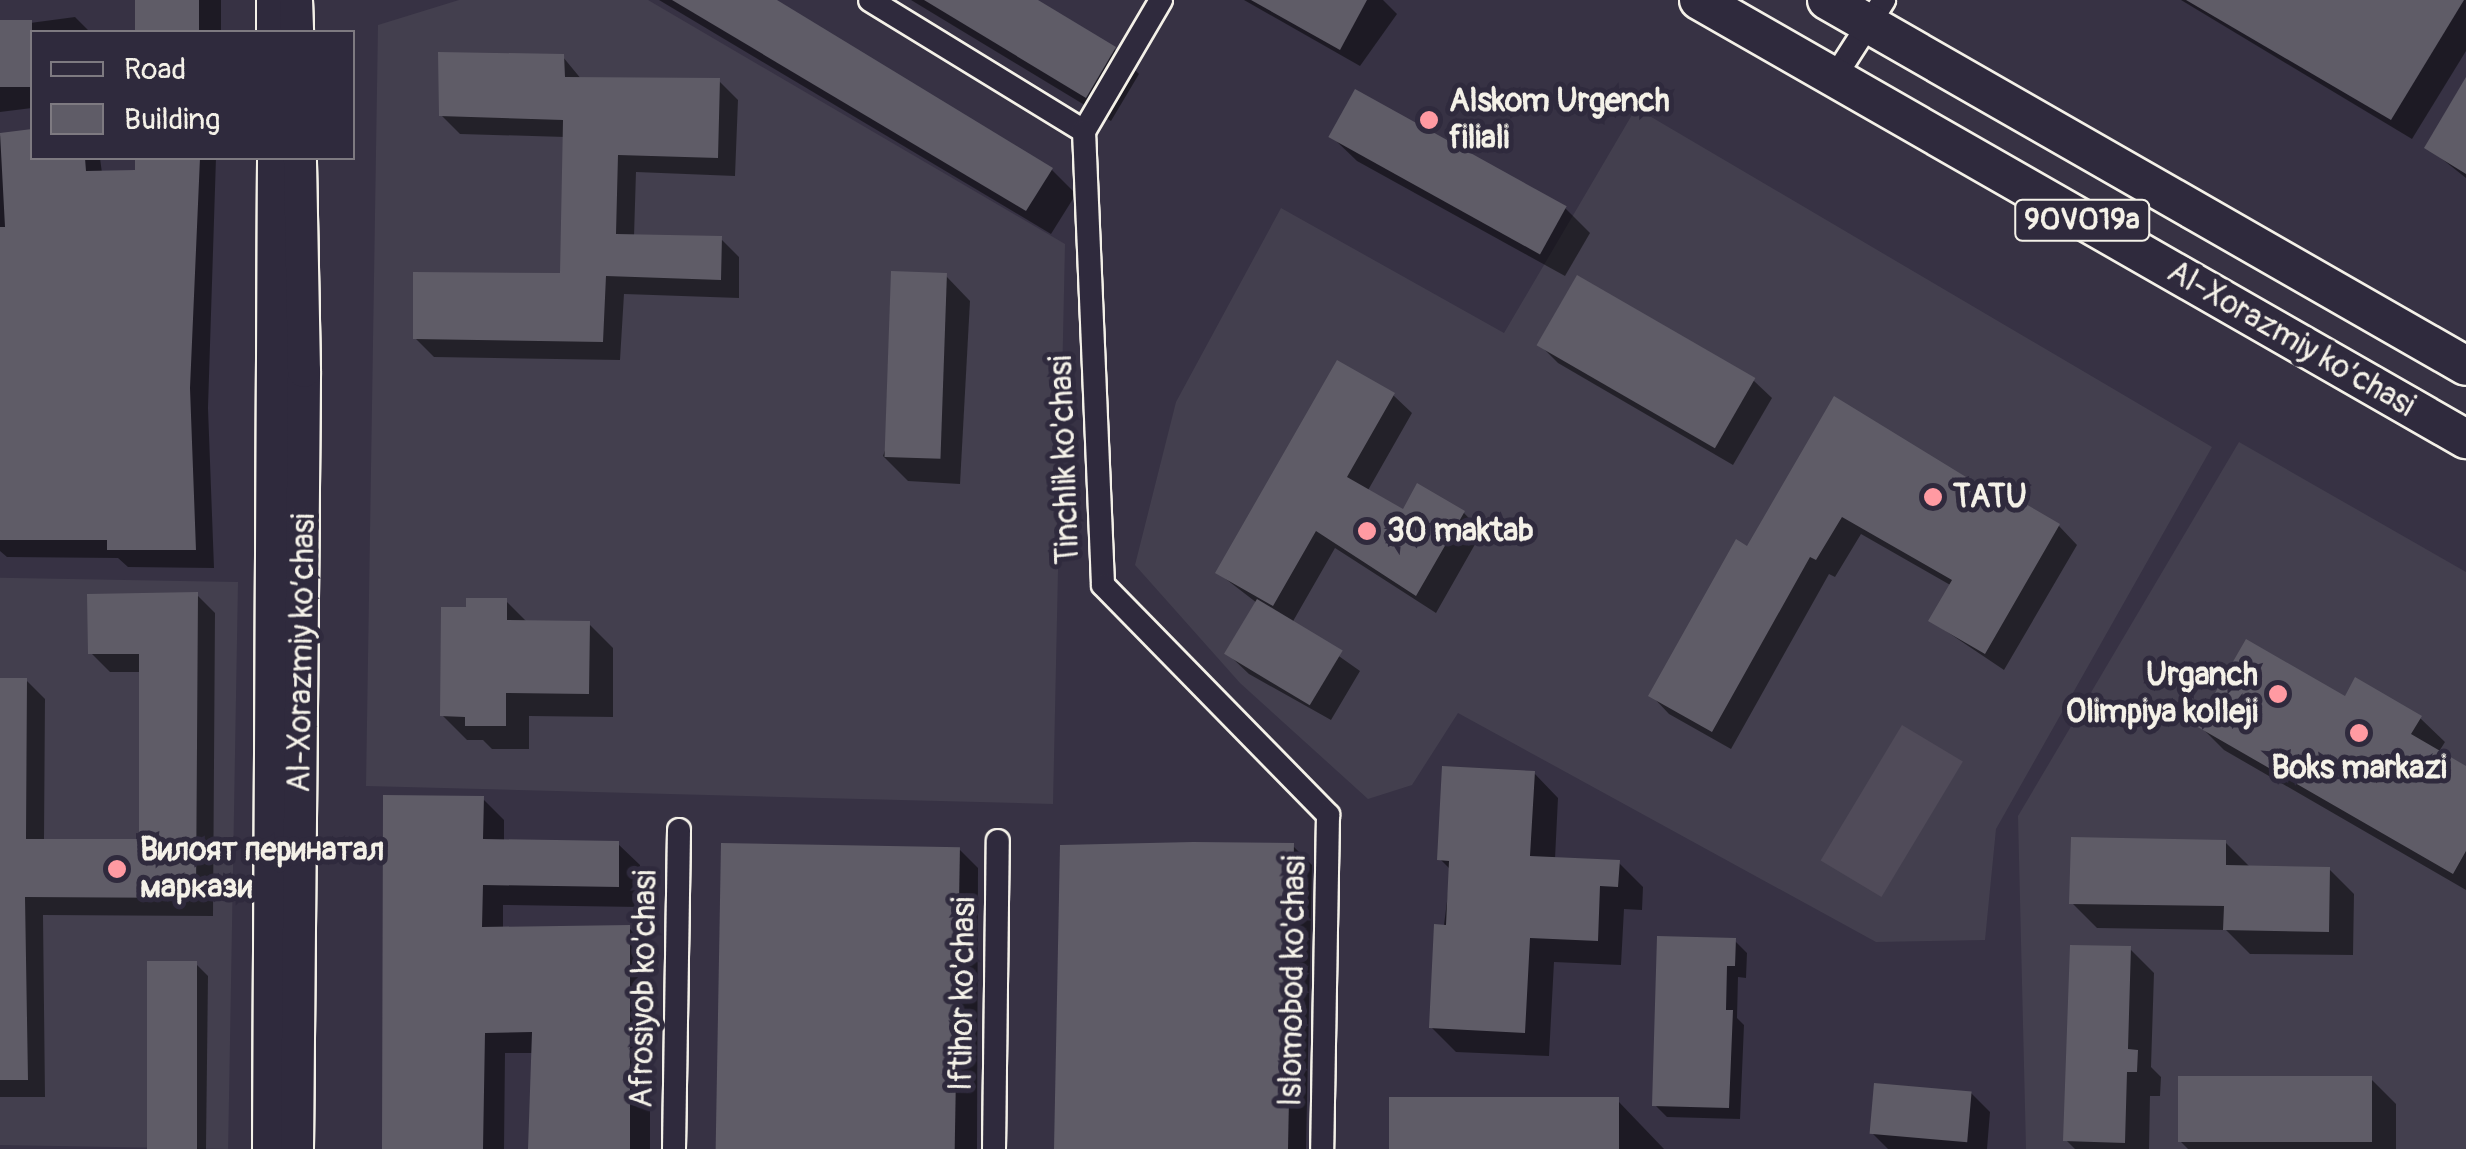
<!DOCTYPE html>
<html>
<head>
<meta charset="utf-8">
<style>
	body { margin:0 }
	#map { position:relative; width:2466px; height:1149px; overflow:hidden; background:#373244; font-family:Pangolin,sans-serif }
	div>[style] { position:absolute }
	.built>* { inset:0; background:#433f4e; transform-origin:0 0 }
	.green>* { inset:0; background:#504b59; transform-origin:0 0 }
	.shadow>* { inset:0; background:#0007; transform-origin:0 0 }
	.building>* { inset:0; background:#5f5c67; transform-origin:0 0 }
	.roads { filter:drop-shadow(2px 0 #f4f1e8) drop-shadow(-2px 0 #f4f1e8) drop-shadow(0 2px #f4f1e8) drop-shadow(0 -2px #f4f1e8) }
	.minor>* { height:22px; margin:-11px; padding:0 11px; transform-origin:11px; border-radius:11px; background:#2f2a3d }
	.secondary>* { height:32px; margin:-16px; padding:0 16px; transform-origin:16px; border-radius:16px; background:#2f2a3d }
	.primary>* { height:38px; margin:-19px; padding:0 19px; transform-origin:19px; border-radius:19px; background:#2f2a3d }
	.dots>* { width:28px; height:28px; translate:-50% -50%; box-sizing:border-box; border:5px solid #2f2a3d; border-radius:50% }
	span { translate:-50% -50%; white-space:nowrap; text-align:center; line-height:1.15; -webkit-text-stroke:10px #2f2a3d; paint-order:stroke }
	.shield-label span { padding:2px 8px; background:#2f2a3d; border:2px solid; border-radius:8px; -webkit-text-stroke-width:0 }
	.shield-label { font-size:30px; color:#f4f1e8; font-weight:700 }
	.poi-label { font-size:32px; color:#f4f1e8; font-weight:700 }
	.left { translate:0 -50%; text-align:left }
	.right { translate:-100% -50%; text-align:right }
	.street-label { font-size:32px; color:#f4f1e8 }
	.legend { position:absolute; left:30px; top:30px; width:325px; height:130px; box-sizing:border-box; background:#2f2a3d; border:2px solid #7e7a81; margin:0; padding:12px 18px; list-style:none; font-size:30px; color:#f4f1e8 }
	.legend li { display:flex; align-items:center; gap:20px; height:50px }
	.legend b { width:50px; border:2px solid #7e7a81 }
</style>
</head>
<body>
<div id="map">
	<div class="built">
		<div style="clip-path:polygon(459px 0,648px 0,1065px 244px,1053px 804px,366px 786px,378px 25px)"></div>
		<div style="clip-path:polygon(1636px 108px,2212px 447px,1996px 829px,1985px 940px,1876px 942px,1458px 713px,1412px 785px,1368px 799px,1240px 683px,1135px 565px,1176px 402px,1281px 208px,1504px 333px)"></div>
		<div style="clip-path:polygon(2239px 442px,2466px 572px,2466px 1149px,2026px 1149px,2018px 816px)"></div>
		<div style="left:238px;top:582px;width:567px;height:238px;rotate:91deg"></div>
	</div>
	<div class="green">
		<div style="left:1902px;top:725px;width:71px;height:158px;rotate:31deg"></div>
	</div>
	<div class="shadow">
		<div style="left:135px;top:0;width:86px;height:32px"></div>
		<div style="clip-path:polygon(659px 0,772px 0,1052px 170px,1076px 194px,1051px 234px)"></div>
		<div style="clip-path:polygon(911px 0,1033px 0,1114px 49px,1139px 74px,1111px 121px)"></div>
		<div style="clip-path:polygon(1244px 0,1383px 0,1397px 14px,1360px 66px)"></div>
		<div style="clip-path:polygon(2181px 0,2466px 0,2466px 51px,2412px 139px)"></div>
		<div style="clip-path:polygon(75px 17px,90px 32px,32px 32px,32px 108px,0 112px,0 27px)"></div>
		<div style="clip-path:polygon(563px 57px,582px 80px,719px 81px,738px 100px,735px 176px,636px 172px,634px 237px,720px 238px,739px 257px,739px 298px,624px 294px,620px 360px,434px 357px,415px 338px,562px 276px,565px 137px,460px 134px,441px 115px)"></div>
		<div style="clip-path:polygon(2466px 84px,2466px 178px,2427px 147px)"></div>
		<div style="clip-path:polygon(32px 132px,32px 158px,100px 158px,102px 173px,138px 173px,138px 158px,216px 158px,208px 408px,214px 568px,128px 567px,118px 558px,7px 557px,0 551px,0 136px)"></div>
		<div style="clip-path:polygon(1332px 137px,1565px 208px,1590px 233px,1565px 276px,1357px 161px)"></div>
		<div style="clip-path:polygon(946px 276px,970px 301px,960px 484px,908px 481px,883px 456px)"></div>
		<div style="clip-path:polygon(1539px 344px,1753px 380px,1772px 398px,1733px 465px,1558px 363px)"></div>
		<div style="clip-path:polygon(1393px 395px,1412px 413px,1367px 492px,1404px 512px,1464px 513px,1482px 532px,1436px 613px,1335px 548px,1292px 623px,1360px 671px,1331px 720px,1249px 674px,1230px 656px,1257px 603px,1218px 573px)"></div>
		<div style="clip-path:polygon(1835px 400px,1997px 499px,2059px 526px,2077px 545px,2004px 670px,1931px 621px,1952px 586px,1861px 534px,1835px 577px,1829px 574px,1731px 749px,1669px 714px,1651px 695px,1748px 549px)"></div>
		<div style="clip-path:polygon(197px 595px,215px 613px,213px 916px,43px 915px,45px 1097px,0 1097px,0 680px,26px 680px,45px 699px,44px 841px,142px 841px,142px 672px,110px 672px,91px 653px)"></div>
		<div style="clip-path:polygon(506px 601px,528px 623px,589px 624px,613px 648px,613px 717px,529px 716px,529px 749px,492px 749px,483px 740px,467px 740px,442px 715px,468px 610px)"></div>
		<div style="clip-path:polygon(2345px 699px,2420px 718px,2445px 742px,2438px 753px,2466px 769px,2466px 890px,2224px 750px,2199px 725px)"></div>
		<div style="clip-path:polygon(1534px 773px,1558px 798px,1555px 859px,1619px 863px,1643px 887px,1642px 910px,1624px 909px,1621px 965px,1554px 962px,1549px 1056px,1456px 1052px,1431px 1027px,1451px 870px,1440px 859px)"></div>
		<div style="clip-path:polygon(483px 799px,504px 820px,504px 842px,618px 844px,640px 865px,639px 907px,503px 905px,503px 929px,629px 928px,650px 949px,650px 1149px,531px 1149px,534px 1053px,505px 1053px,504px 1149px,385px 1149px)"></div>
		<div style="clip-path:polygon(2225px 842px,2251px 868px,2329px 869px,2354px 894px,2353px 955px,2250px 954px,2226px 930px,2097px 928px,2072px 903px)"></div>
		<div style="clip-path:polygon(1293px 846px,1312px 865px,1306px 1149px,1057px 1149px)"></div>
		<div style="clip-path:polygon(959px 849px,978px 868px,977px 1149px,725px 1149px)"></div>
		<div style="clip-path:polygon(1735px 941px,1747px 953px,1746px 978px,1738px 977px,1737px 1018px,1744px 1025px,1740px 1119px,1667px 1117px,1655px 1105px)"></div>
		<div style="clip-path:polygon(2130px 949px,2154px 973px,2151px 1067px,2161px 1077px,2160px 1096px,2150px 1096px,2149px 1149px,2075px 1149px,2066px 1140px)"></div>
		<div style="clip-path:polygon(196px 964px,208px 976px,206px 1149px,147px 1149px)"></div>
		<div style="clip-path:polygon(2371px 1079px,2396px 1104px,2396px 1149px,2188px 1149px,2180px 1141px)"></div>
		<div style="clip-path:polygon(1971px 1093px,1990px 1112px,1987px 1149px,1888px 1149px,1872px 1133px)"></div>
		<div style="clip-path:polygon(1618px 1101px,1664px 1149px,1391px 1149px)"></div>
	</div>
	<div class="building">
		<div style="left:135px;top:0;width:64px;height:32px"></div>
		<div style="clip-path:polygon(672px 0,777px 0,1053px 168px,1026px 211px)"></div>
		<div style="clip-path:polygon(924px 0,1038px 0,1116px 47px,1086px 98px)"></div>
		<div style="clip-path:polygon(1251px 0,1367px 0,1340px 50px)"></div>
		<div style="clip-path:polygon(2186px 0,2464px 0,2391px 120px)"></div>
		<div style="left:32px;top:20px;width:67px;height:32px;rotate:90deg"></div>
		<div style="clip-path:polygon(438px 52px,564px 54px,565px 77px,720px 78px,718px 158px,618px 155px,616px 234px,722px 236px,721px 280px,606px 276px,603px 342px,413px 339px,413px 272px,560px 273px,563px 120px,439px 116px)"></div>
		<div style="clip-path:polygon(2466px 77px,2466px 174px,2424px 148px)"></div>
		<div style="left:1355px;top:89px;width:242px;height:55px;rotate:29deg"></div>
		<div style="clip-path:polygon(32px 129px,32px 158px,85px 158px,86px 171px,135px 170px,135px 158px,200px 158px,190px 388px,196px 550px,107px 550px,107px 540px,0 540px,0 227px,5px 227px,0 133px)"></div>
		<div style="left:891px;top:271px;width:56px;height:186px;rotate:2deg"></div>
		<div style="left:1577px;top:275px;width:206px;height:81px;rotate:30deg"></div>
		<div style="clip-path:polygon(1337px 360px,1395px 393px,1347px 477px,1403px 509px,1417px 483px,1465px 511px,1416px 596px,1316px 531px,1273px 606px,1215px 573px)"></div>
		<div style="clip-path:polygon(1834px 396px,1997px 496px,2000px 489px,2060px 524px,1985px 654px,1928px 621px,1952px 580px,1842px 517px,1816px 560px,1810px 557px,1712px 732px,1648px 696px,1736px 539px,1747px 546px)"></div>
		<div style="clip-path:polygon(198px 592px,196px 898px,25px 897px,28px 1080px,0 1080px,0 678px,27px 678px,26px 839px,139px 839px,139px 654px,88px 654px,87px 594px)"></div>
		<div style="clip-path:polygon(466px 598px,507px 598px,507px 620px,590px 621px,589px 694px,506px 693px,506px 726px,465px 726px,465px 717px,440px 716px,441px 607px,466px 607px)"></div>
		<div style="left:1257px;top:599px;width:100px;height:64px;rotate:31deg"></div>
		<div style="clip-path:polygon(2246px 639px,2345px 696px,2355px 677px,2422px 716px,2411px 734px,2466px 766px,2466px 851px,2453px 874px,2196px 726px)"></div>
		<div style="clip-path:polygon(1442px 766px,1535px 771px,1530px 856px,1620px 860px,1618px 887px,1600px 886px,1598px 941px,1530px 938px,1525px 1033px,1429px 1028px,1434px 924px,1446px 925px,1449px 861px,1437px 860px)"></div>
		<div style="clip-path:polygon(383px 795px,484px 796px,483px 839px,619px 841px,619px 887px,483px 885px,482px 927px,630px 925px,630px 1149px,528px 1149px,532px 1032px,485px 1033px,483px 1149px,382px 1149px)"></div>
		<div style="clip-path:polygon(2071px 837px,2226px 840px,2226px 865px,2330px 867px,2329px 932px,2223px 930px,2224px 906px,2069px 904px)"></div>
		<div style="clip-path:polygon(1193px 842px,1294px 843px,1288px 1149px,1054px 1149px,1060px 845px)"></div>
		<div style="left:721px;top:843px;width:239px;height:306px;rotate:1deg"></div>
		<div style="clip-path:polygon(1657px 936px,1736px 938px,1735px 966px,1727px 966px,1726px 1010px,1733px 1010px,1729px 1108px,1652px 1106px)"></div>
		<div style="clip-path:polygon(2070px 945px,2131px 946px,2128px 1049px,2138px 1050px,2137px 1072px,2127px 1072px,2125px 1143px,2063px 1141px)"></div>
		<div style="left:147px;top:961px;width:50px;height:188px"></div>
		<div style="left:2372px;top:1076px;width:66px;height:194px;rotate:90deg"></div>
		<div style="left:1874px;top:1083px;width:98px;height:51px;rotate:5deg"></div>
		<div style="left:1389px;top:1097px;width:230px;height:52px"></div>
	</div>
	<div class="roads">
		<div class="minor">
			<div style="left:870px;top:0;width:251px;rotate:31.5deg"></div>
			<div style="left:1161px;top:0;width:152px;rotate:120.4deg"></div>
			<div style="left:1084px;top:131px;width:454px;rotate:87.6deg"></div>
			<div style="left:1103px;top:585px;width:322px;rotate:45.6deg"></div>
			<div style="left:1328px;top:815px;width:334px;rotate:91deg"></div>
			<div style="left:1834px;top:78px;width:93px;rotate:-57.3deg"></div>
			<div style="left:674px;top:1149px;width:319px;rotate:-89.1deg"></div>
			<div style="left:994px;top:1149px;width:308px;rotate:-89.3deg"></div>
		</div>
		<div class="secondary">
			<div style="left:273px;top:0;width:32px;rotate:90deg"></div>
			<div style="left:296px;top:0;width:32px;rotate:88deg"></div>
			<div style="left:269px;top:1149px;width:991px;rotate:-89.71deg"></div>
			<div style="left:297px;top:1149px;width:778px;rotate:-89.48deg"></div>
			<div style="left:304px;top:371px;width:213px;rotate:-91.1deg"></div>
		</div>
		<div class="primary">
			<div style="left:1699px;top:0;width:884px;rotate:29.79deg"></div>
			<div style="left:1827px;top:0;width:736px;rotate:29.8deg"></div>
		</div>
	</div>
	<div class="dots">
		<div style="left:1429px;top:120px;background:#ff9aa2"></div>
		<div style="left:1933px;top:497px;background:#ff9aa2"></div>
		<div style="left:1367px;top:531px;background:#ff9aa2"></div>
		<div style="left:2278px;top:694px;background:#ff9aa2"></div>
		<div style="left:2359px;top:733px;background:#ff9aa2"></div>
		<div style="left:117px;top:869px;background:#ff9aa2"></div>
	</div>
	<div class="shield-label">
		<span style="left:2082px;top:220px">90V019a</span>
	</div>
	<div class="poi-label">
		<span class="left" style="left:1449px;top:120px">Alskom Urgench<br>filiali</span>
		<span class="left" style="left:1953px;top:497px">TATU</span>
		<span class="left" style="left:1387px;top:531px">30 maktab</span>
		<span class="right" style="left:2258px;top:694px">Urganch<br>Olimpiya kolleji</span>
		<span style="left:2359px;top:768px">Boks markazi</span>
		<span class="left" style="left:140px;top:869px">Вилоят перинатал<br>маркази</span>
	</div>
	<div class="street-label">
		<span style="left:2291px;top:339px;rotate:30deg">Al-Xorazmiy ko’chasi</span>
		<span style="left:1065px;top:460px;rotate:-92deg">Tinchlik ko'chasi</span>
		<span style="left:302px;top:653px;rotate:-89deg">Al-Xorazmiy ko’chasi</span>
		<span style="left:1293px;top:981px;rotate:-89deg">Islomobod ko'chasi</span>
		<span style="left:644px;top:989px;rotate:-89deg">Afrosiyob ko'chasi</span>
		<span style="left:963px;top:994px;rotate:-89deg">Iftihor ko'chasi</span>
	</div>
	<ul class="legend">
	<li><b style="height:12px;background:#2f2a3d"></b>Road</li>
	<li><b style="height:28px;background:#5f5c67"></b>Building</li>
	</ul>
</div>
</body>
</html>
